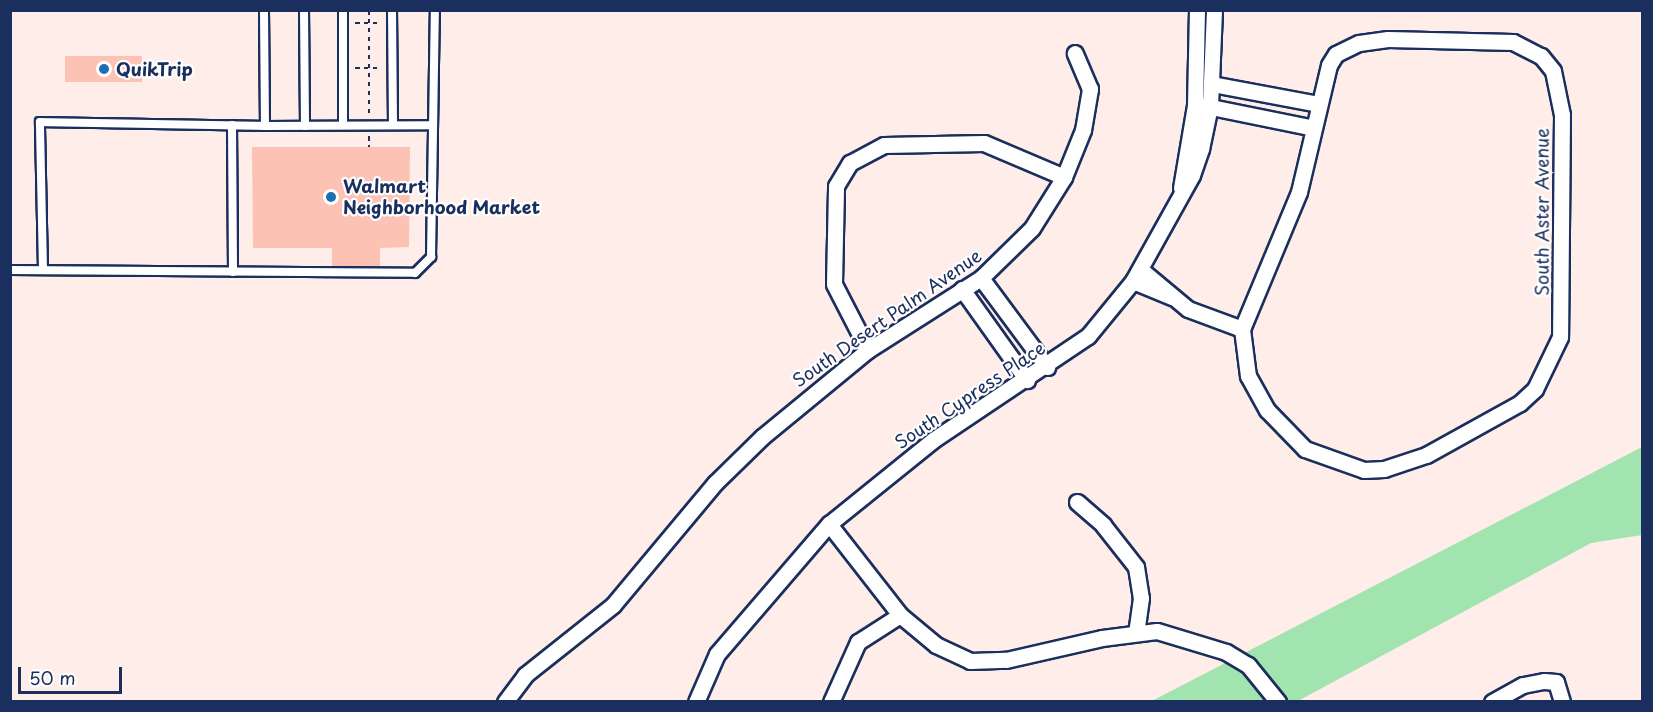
<!DOCTYPE html>
<html>
<head>
<meta charset="utf-8">
<style>
	body { margin:0 }
	#map { position:relative; width:1653px; height:712px; overflow:hidden; background:#feede8; font-family:"Playpen Sans",sans-serif }
	div>[style] { position:absolute }
	.green>* { inset:0; background:#a1e4af }
	.building>* { inset:0; background:#fcc2b3; transform-origin:0 0 }
	.path>* { height:2px; margin-top:-1px; transform-origin:0; background:repeating-linear-gradient(90deg,#1b2f5e 0 4.5px,transparent 0 9px) }
	.roads { filter:drop-shadow(2px 0 #1b2f5e) drop-shadow(-2px 0 #1b2f5e) drop-shadow(0 2px #1b2f5e) drop-shadow(0 -2px #1b2f5e) }
	.lane>* { height:8px; margin:-4px; padding:0 4px; transform-origin:4px; border-radius:4px; background:#fff }
	.street>* { height:15px; margin:-7.5px; padding:0 7.5px; transform-origin:7.5px; border-radius:7.5px; background:#fff }
	.dots>* { width:16px; height:16px; translate:-50% -50%; box-sizing:border-box; border:3px solid #fff; border-radius:50% }
	span { translate:-50% -50%; white-space:nowrap; text-align:center; line-height:1.15; -webkit-text-stroke:4.5px #fff; paint-order:stroke }
	.poi-label { font-size:18px; color:#1b2f5e; font-weight:700 }
	.left { translate:0 -50%; text-align:left }
	.street-label { font-size:18px; color:#1b2f5e }
	.frame { position:absolute; inset:0; border:12px solid #1b2f5e; pointer-events:none }
	.scale { position:absolute; left:18px; top:667px; width:104px; height:27px; box-sizing:border-box; border:3px solid #1b2f5e; border-top:0; padding-left:8px; font-size:18px; line-height:21px; white-space:nowrap; color:#1b2f5e; -webkit-text-stroke:4px #fff; paint-order:stroke }
</style>
</head>
<body>
<div id="map">
	<div class="green">
		<div style="clip-path:polygon(1642px 447px,1642px 535px,1591px 543px,1298px 701px,1150px 702px)"></div>
	</div>
	<div class="building">
		<div style="left:142px;top:56px;width:26px;height:77px;rotate:90deg"></div>
		<div style="clip-path:polygon(252px 147px,410px 147px,409px 247px,380px 248px,380px 266px,332px 266px,332px 248px,253px 248px)"></div>
	</div>
	<div class="path">
		<div style="left:369px;top:10px;width:106px;rotate:90deg"></div>
		<div style="left:355px;top:23px;width:27px"></div>
		<div style="left:355px;top:68px;width:27px"></div>
		<div style="left:369px;top:136px;width:11px;rotate:90deg"></div>
	</div>
	<div class="roads">
		<div class="lane">
			<div style="left:304px;top:10px;width:116px;rotate:89.5deg"></div>
			<div style="left:343px;top:10px;width:115px;rotate:90deg"></div>
			<div style="left:392px;top:10px;width:115px;rotate:89.5deg"></div>
			<div style="left:232px;top:125px;width:147px;rotate:89.6deg"></div>
			<div style="left:265px;top:126px;width:166px;rotate:-0.3deg"></div>
			<div style="left:10px;top:270px;width:405px;rotate:0.4deg"></div>
			<div style="left:415px;top:273px;width:23px;rotate:-45deg"></div>
			<div style="left:431px;top:257px;width:247px;rotate:-89.1deg"></div>
			<div style="left:43px;top:270px;width:148px;rotate:-91.2deg"></div>
			<div style="left:40px;top:122px;width:225px;rotate:1deg"></div>
			<div style="left:265px;top:126px;width:116px;rotate:-90.5deg"></div>
		</div>
		<div class="street">
			<div style="left:1388px;top:39px;width:125px;rotate:1.4deg"></div>
			<div style="left:1513px;top:42px;width:31px;rotate:27deg"></div>
			<div style="left:1541px;top:56px;width:19px;rotate:51deg"></div>
			<div style="left:1553px;top:71px;width:45px;rotate:78.4deg"></div>
			<div style="left:1562px;top:115px;width:222px;rotate:90.5deg"></div>
			<div style="left:1560px;top:337px;width:58px;rotate:115.7deg"></div>
			<div style="left:1535px;top:389px;width:21px;rotate:137deg"></div>
			<div style="left:1520px;top:403px;width:107px;rotate:151deg"></div>
			<div style="left:1426px;top:455px;width:44px;rotate:161.6deg"></div>
			<div style="left:1384px;top:469px;width:20px;rotate:177deg"></div>
			<div style="left:1364px;top:470px;width:63px;rotate:-160.4deg"></div>
			<div style="left:1305px;top:449px;width:54px;rotate:-134.3deg"></div>
			<div style="left:1267px;top:410px;width:39px;rotate:-119deg"></div>
			<div style="left:1248px;top:376px;width:47px;rotate:-97.3deg"></div>
			<div style="left:1242px;top:329px;width:148px;rotate:-67.4deg"></div>
			<div style="left:1299px;top:192px;width:130px;rotate:-76.7deg"></div>
			<div style="left:1329px;top:65px;width:13px;rotate:-58deg"></div>
			<div style="left:1336px;top:54px;width:25px;rotate:-26deg"></div>
			<div style="left:1359px;top:43px;width:29px;rotate:-8deg"></div>
			<div style="left:1212px;top:84px;width:109px;rotate:10.6deg"></div>
			<div style="left:1201px;top:105px;width:115px;rotate:11.5deg"></div>
			<div style="left:1181px;top:188px;width:84px;rotate:-80.4deg"></div>
			<div style="left:1195px;top:105px;width:95px;rotate:-88.8deg"></div>
			<div style="left:1140px;top:269px;width:62px;rotate:39.8deg"></div>
			<div style="left:1188px;top:309px;width:58px;rotate:20.3deg"></div>
			<div style="left:981px;top:278px;width:111px;rotate:53.4deg"></div>
			<div style="left:1133px;top:281px;width:42px;rotate:22.3deg"></div>
			<div style="left:962px;top:289px;width:112px;rotate:54.5deg"></div>
			<div style="left:868px;top:350px;width:74px;rotate:-117.3deg"></div>
			<div style="left:834px;top:284px;width:98px;rotate:-88.8deg"></div>
			<div style="left:836px;top:186px;width:27px;rotate:-59deg"></div>
			<div style="left:850px;top:163px;width:38px;rotate:-28deg"></div>
			<div style="left:884px;top:145px;width:100px;rotate:-1.1deg"></div>
			<div style="left:984px;top:143px;width:87px;rotate:23deg"></div>
			<div style="left:1077px;top:502px;width:35px;rotate:41deg"></div>
			<div style="left:1103px;top:525px;width:53px;rotate:51.8deg"></div>
			<div style="left:1136px;top:567px;width:31px;rotate:81deg"></div>
			<div style="left:1141px;top:598px;width:35px;rotate:98deg"></div>
			<div style="left:829px;top:524px;width:115px;rotate:52deg"></div>
			<div style="left:900px;top:615px;width:47px;rotate:39.8deg"></div>
			<div style="left:936px;top:645px;width:38px;rotate:25deg"></div>
			<div style="left:970px;top:661px;width:36px;rotate:-2deg"></div>
			<div style="left:1006px;top:660px;width:98px;rotate:-12.9deg"></div>
			<div style="left:1102px;top:638px;width:55px;rotate:-7.3deg"></div>
			<div style="left:1157px;top:631px;width:72px;rotate:16.9deg"></div>
			<div style="left:1226px;top:652px;width:26px;rotate:31deg"></div>
			<div style="left:1248px;top:665px;width:48px;rotate:51deg"></div>
			<div style="left:505px;top:702px;width:34px;rotate:-53deg"></div>
			<div style="left:525px;top:675px;width:112px;rotate:-38.5deg"></div>
			<div style="left:613px;top:605px;width:159px;rotate:-50.1deg"></div>
			<div style="left:715px;top:483px;width:66px;rotate:-44.4deg"></div>
			<div style="left:762px;top:437px;width:137px;rotate:-39.4deg"></div>
			<div style="left:868px;top:350px;width:134px;rotate:-32.5deg"></div>
			<div style="left:981px;top:278px;width:71px;rotate:-44.4deg"></div>
			<div style="left:1032px;top:228px;width:60px;rotate:-57.9deg"></div>
			<div style="left:1064px;top:177px;width:51px;rotate:-68deg"></div>
			<div style="left:1083px;top:130px;width:42px;rotate:-80.3deg"></div>
			<div style="left:1090px;top:89px;width:39px;rotate:-113deg"></div>
			<div style="left:696px;top:702px;width:52px;rotate:-66.4deg"></div>
			<div style="left:717px;top:654px;width:172px;rotate:-49.3deg"></div>
			<div style="left:829px;top:524px;width:134px;rotate:-38.9deg"></div>
			<div style="left:933px;top:440px;width:187px;rotate:-33.9deg"></div>
			<div style="left:1088px;top:336px;width:71px;rotate:-50.7deg"></div>
			<div style="left:1133px;top:281px;width:121px;rotate:-60.9deg"></div>
			<div style="left:1192px;top:175px;width:28px;rotate:-71deg"></div>
			<div style="left:1201px;top:149px;width:44px;rotate:-78.2deg"></div>
			<div style="left:1210px;top:106px;width:96px;rotate:-87.6deg"></div>
			<div style="left:831px;top:702px;width:66px;rotate:-65.8deg"></div>
			<div style="left:858px;top:642px;width:50px;rotate:-32.7deg"></div>
			<div style="left:1492px;top:702px;width:35px;rotate:-29deg"></div>
			<div style="left:1523px;top:685px;width:21px;rotate:-11deg"></div>
			<div style="left:1544px;top:681px;width:12px;rotate:5deg"></div>
			<div style="left:1556px;top:682px;width:21px;rotate:73deg"></div>
		</div>
	</div>
	<div class="dots">
		<div style="left:104px;top:69px;background:#1f6fb2"></div>
		<div style="left:331px;top:197px;background:#1f6fb2"></div>
	</div>
	<div class="poi-label">
		<span class="left" style="left:116px;top:69px">QuikTrip</span>
		<span class="left" style="left:343px;top:197px">Walmart<br>Neighborhood Market</span>
	</div>
	<div class="street-label">
		<span style="left:1542px;top:212px;rotate:-90deg">South Aster Avenue</span>
		<span style="left:887px;top:318px;rotate:-35deg">South Desert Palm Avenue</span>
		<span style="left:970px;top:395px;rotate:-34deg">South Cypress Place</span>
	</div>
	<div class="frame"></div>
	<div class="scale">50 m</div>
</div>
</body>
</html>
